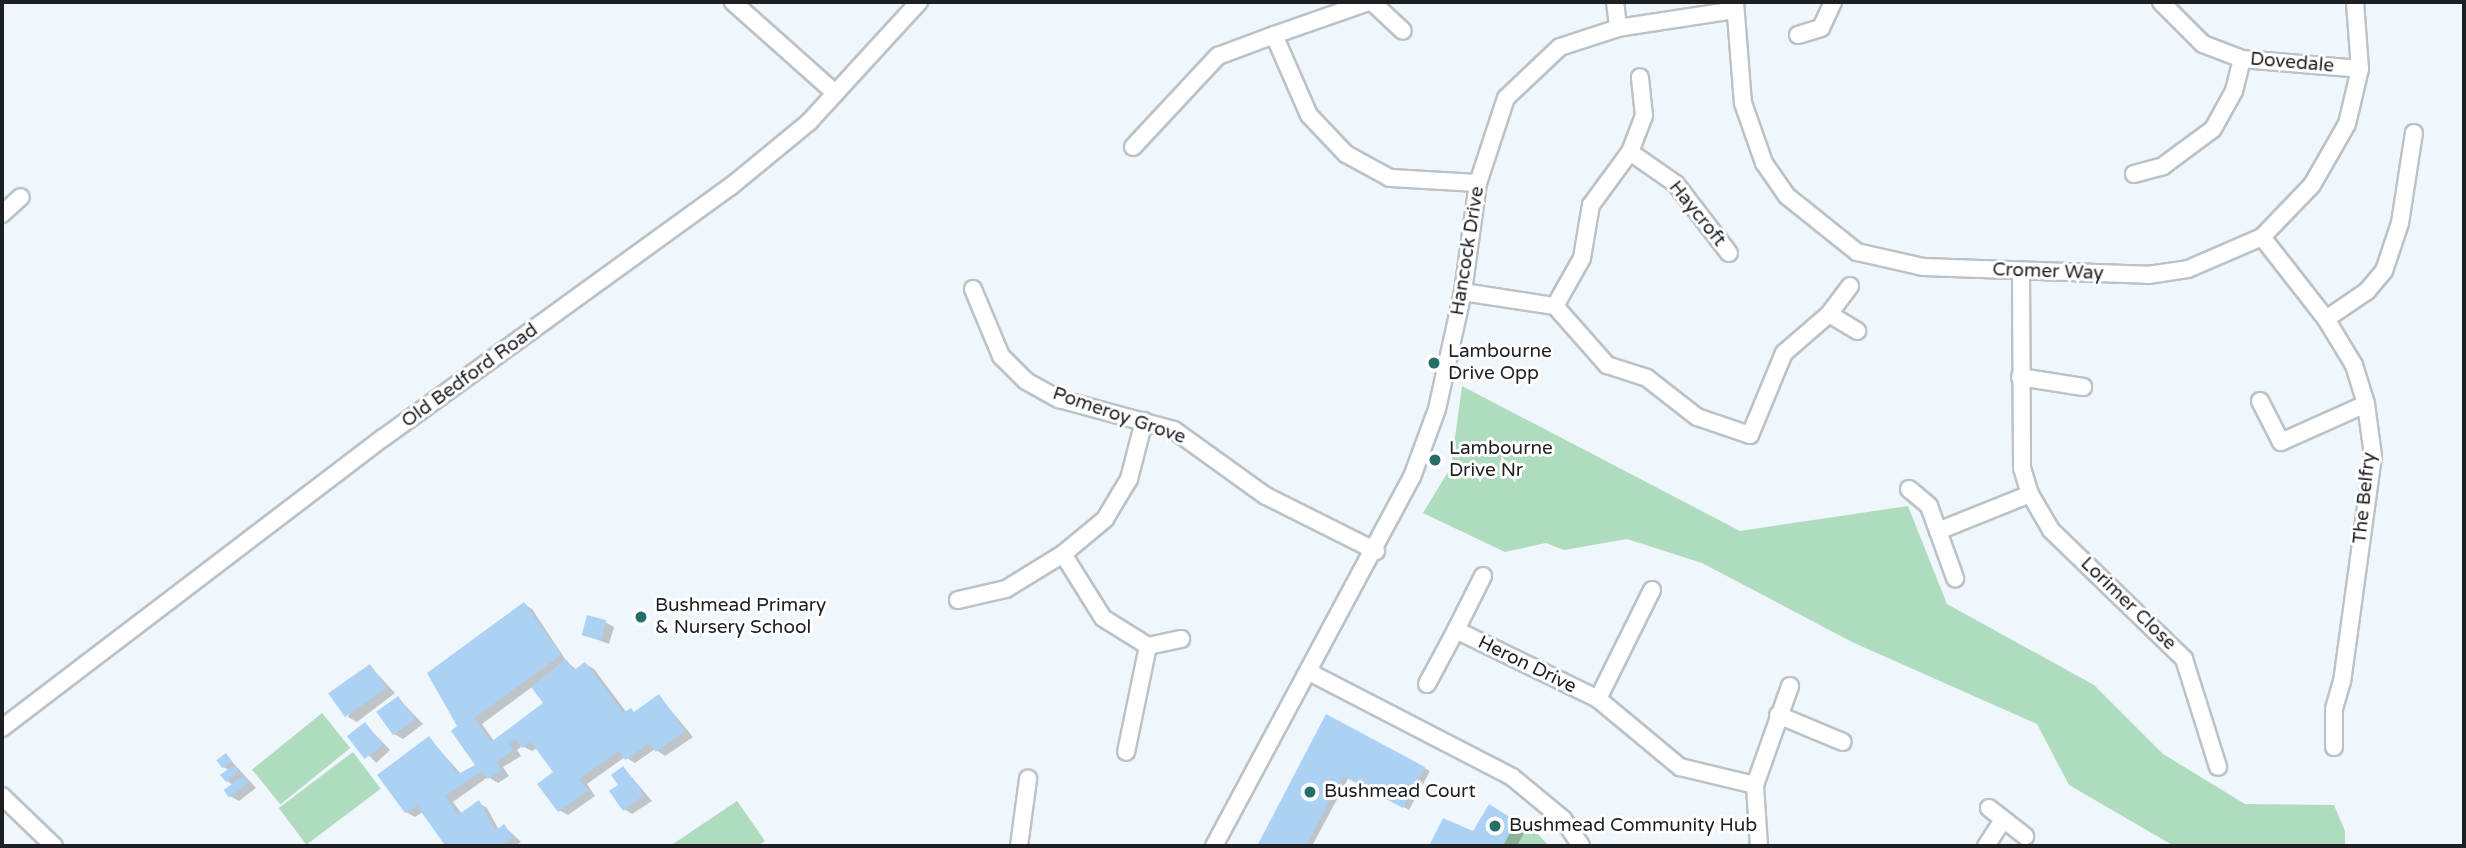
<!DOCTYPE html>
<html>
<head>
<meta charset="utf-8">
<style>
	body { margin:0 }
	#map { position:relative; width:2466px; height:848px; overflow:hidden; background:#eff6fc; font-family:"Varela Round",sans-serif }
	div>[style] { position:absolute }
	.green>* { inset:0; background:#afdcbe; transform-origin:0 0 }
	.shadow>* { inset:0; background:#0003; transform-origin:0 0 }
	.building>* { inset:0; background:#abd2f5; transform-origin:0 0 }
	.roads { filter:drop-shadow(2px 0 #bbc2c8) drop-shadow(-2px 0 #bbc2c8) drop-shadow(0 2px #bbc2c8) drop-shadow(0 -2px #bbc2c8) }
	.street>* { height:16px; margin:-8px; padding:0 8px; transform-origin:8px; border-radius:8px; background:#fff }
	.dots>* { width:19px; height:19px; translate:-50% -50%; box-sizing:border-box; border:4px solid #fff; border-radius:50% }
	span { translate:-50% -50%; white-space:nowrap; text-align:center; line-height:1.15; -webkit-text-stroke:6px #fff; paint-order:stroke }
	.street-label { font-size:19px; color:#1d1f22 }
	.poi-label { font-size:19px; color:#1d1f22 }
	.left { translate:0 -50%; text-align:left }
	.frame { position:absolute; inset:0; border:4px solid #1d1f22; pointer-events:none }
</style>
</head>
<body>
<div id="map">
	<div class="green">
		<div style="clip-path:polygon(1462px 386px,1740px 531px,1908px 506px,1947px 604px,2094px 685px,2163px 754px,2245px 804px,2334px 805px,2345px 831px,2345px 846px,2174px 846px,2069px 785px,2037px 724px,1852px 642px,1702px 563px,1627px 539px,1564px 550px,1546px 543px,1505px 552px,1423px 513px,1451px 467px)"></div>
		<div style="left:322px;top:713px;width:45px;height:90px;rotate:51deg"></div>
		<div style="left:353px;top:752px;width:46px;height:93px;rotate:53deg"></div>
		<div style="clip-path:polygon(737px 801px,765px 841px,757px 846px,670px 846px)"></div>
		<div style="clip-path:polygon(1516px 821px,1537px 833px,1549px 846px,1503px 846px)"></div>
	</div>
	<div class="shadow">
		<div style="clip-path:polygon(evenodd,524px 604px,532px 609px,567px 662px,577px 670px,585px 664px,594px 669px,627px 713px,636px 713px,659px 696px,693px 737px,665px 756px,655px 749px,635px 763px,625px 757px,587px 784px,595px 796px,568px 815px,559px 810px,555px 773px,537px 748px,532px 751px,522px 746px,517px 750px,521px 756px,503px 767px,509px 776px,498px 783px,488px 777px,453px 802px,462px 814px,479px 803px,487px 808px,499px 830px,504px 826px,521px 842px,515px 846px,443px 846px,446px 844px,423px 812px,415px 817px,406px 812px,429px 738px,461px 774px,477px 765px,459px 726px,524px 604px,532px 687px,545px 704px,494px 741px,482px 724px,532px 687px)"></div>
		<div style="clip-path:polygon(605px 622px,614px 627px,609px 644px,583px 634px)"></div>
		<div style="clip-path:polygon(370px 666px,395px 693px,357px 722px,348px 717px)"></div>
		<div style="clip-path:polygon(398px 698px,423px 724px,403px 739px,394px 734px)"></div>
		<div style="clip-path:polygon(1327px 717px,1430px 771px,1409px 810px,1349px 777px,1312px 846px,1259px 846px)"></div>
		<div style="left:365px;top:724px;width:36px;height:19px;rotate:46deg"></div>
		<div style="clip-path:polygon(226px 755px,256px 788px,239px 801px,230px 796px,233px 785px,227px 781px,229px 770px,223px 767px)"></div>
		<div style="clip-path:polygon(624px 768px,652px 801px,632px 814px,624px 809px)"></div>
		<div style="clip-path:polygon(1490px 807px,1526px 829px,1517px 846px,1431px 846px,1444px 820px,1474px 834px)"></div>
	</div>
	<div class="building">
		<div style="clip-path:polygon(524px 602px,561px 655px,474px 718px,491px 742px,543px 703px,531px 687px,566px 659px,574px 670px,585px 662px,623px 713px,631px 708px,634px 712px,659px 694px,685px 731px,656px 752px,649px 743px,625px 760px,619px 751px,579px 779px,588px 791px,558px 812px,537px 784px,553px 772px,531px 742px,522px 748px,516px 739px,509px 744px,514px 750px,496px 762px,502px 770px,488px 779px,482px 771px,445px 796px,458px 815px,479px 800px,495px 831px,504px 824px,513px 837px,501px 846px,440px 846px,444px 844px,417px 806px,405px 813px,377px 775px,429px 736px,458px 774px,475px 765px,451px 731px,457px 726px,427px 673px)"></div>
		<div style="left:587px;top:615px;width:20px;height:21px;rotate:15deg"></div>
		<div style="left:370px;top:664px;width:29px;height:51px;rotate:55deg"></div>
		<div style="left:398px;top:696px;width:29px;height:27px;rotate:54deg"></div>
		<div style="clip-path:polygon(1326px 714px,1425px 767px,1403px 808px,1343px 776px,1306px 846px,1257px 846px)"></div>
		<div style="left:365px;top:722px;width:29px;height:23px;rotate:52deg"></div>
		<div style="left:226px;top:753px;width:10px;height:12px;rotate:53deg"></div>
		<div style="clip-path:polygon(234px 765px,239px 771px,226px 782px,220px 775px)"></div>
		<div style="clip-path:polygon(623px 766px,644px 795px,623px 811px,609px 791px,618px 785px,611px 775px)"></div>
		<div style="left:243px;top:776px;width:9px;height:24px;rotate:54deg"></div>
		<div style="clip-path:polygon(1489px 804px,1516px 821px,1503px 846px,1429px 846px,1443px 818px,1473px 831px)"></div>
	</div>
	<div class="roads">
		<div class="street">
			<div style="left:733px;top:2px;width:137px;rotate:41.7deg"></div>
			<div style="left:1372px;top:2px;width:42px;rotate:43.1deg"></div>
			<div style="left:1615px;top:2px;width:26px;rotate:83deg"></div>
			<div style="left:1735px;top:2px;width:101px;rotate:85.5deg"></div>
			<div style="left:1743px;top:103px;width:64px;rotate:70.7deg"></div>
			<div style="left:1764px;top:163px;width:40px;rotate:55.1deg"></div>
			<div style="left:1787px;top:196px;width:90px;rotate:38.7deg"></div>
			<div style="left:1857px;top:252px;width:68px;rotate:12.8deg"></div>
			<div style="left:1923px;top:267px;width:225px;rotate:2deg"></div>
			<div style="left:2148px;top:275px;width:40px;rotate:-8.5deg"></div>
			<div style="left:2188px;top:269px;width:81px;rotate:-23.4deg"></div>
			<div style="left:2262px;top:237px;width:72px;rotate:-46.1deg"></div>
			<div style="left:2312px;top:185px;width:70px;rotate:-60.2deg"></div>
			<div style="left:2347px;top:124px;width:57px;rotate:-76.7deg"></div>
			<div style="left:2360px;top:69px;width:67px;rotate:-94.3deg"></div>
			<div style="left:2161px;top:2px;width:59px;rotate:45deg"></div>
			<div style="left:2203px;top:44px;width:42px;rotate:21deg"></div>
			<div style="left:2242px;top:59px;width:118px;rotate:4.8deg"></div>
			<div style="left:1274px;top:35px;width:101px;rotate:-19.2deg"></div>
			<div style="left:1798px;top:35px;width:24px;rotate:-17deg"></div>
			<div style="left:1821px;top:28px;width:29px;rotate:-65deg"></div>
			<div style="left:1133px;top:147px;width:125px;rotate:-47deg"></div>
			<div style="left:1218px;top:56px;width:60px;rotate:-20.6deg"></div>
			<div style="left:1274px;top:35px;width:87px;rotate:66.4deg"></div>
			<div style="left:1309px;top:115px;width:54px;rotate:46.5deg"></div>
			<div style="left:1346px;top:154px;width:50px;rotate:28.6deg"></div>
			<div style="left:1390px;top:178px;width:88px;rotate:3.3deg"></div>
			<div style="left:1630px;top:152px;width:39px;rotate:-69deg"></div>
			<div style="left:1644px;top:116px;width:39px;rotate:-96deg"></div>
			<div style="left:2134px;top:174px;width:30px;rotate:-15deg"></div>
			<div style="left:2163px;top:166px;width:62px;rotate:-36.5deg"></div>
			<div style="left:2213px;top:129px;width:43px;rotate:-61.1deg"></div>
			<div style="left:2234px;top:91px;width:33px;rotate:-76deg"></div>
			<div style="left:2px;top:214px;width:25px;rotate:-42deg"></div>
			<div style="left:2262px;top:237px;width:104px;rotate:52deg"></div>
			<div style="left:2326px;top:319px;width:54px;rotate:58.7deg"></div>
			<div style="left:2354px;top:365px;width:41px;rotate:72.9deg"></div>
			<div style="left:2366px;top:404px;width:52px;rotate:82.3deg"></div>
			<div style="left:2373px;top:456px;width:227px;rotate:97.8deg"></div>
			<div style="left:2342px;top:681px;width:29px;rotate:106deg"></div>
			<div style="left:2334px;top:709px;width:38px;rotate:90deg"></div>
			<div style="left:2021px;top:272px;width:196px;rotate:89.7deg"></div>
			<div style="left:2022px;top:468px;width:27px;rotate:73deg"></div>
			<div style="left:2030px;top:494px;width:42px;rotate:59.7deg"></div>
			<div style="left:2051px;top:530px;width:185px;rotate:44.1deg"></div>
			<div style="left:2184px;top:659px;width:113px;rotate:72.5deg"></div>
			<div style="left:973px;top:289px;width:73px;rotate:67.3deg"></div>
			<div style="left:1001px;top:356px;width:35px;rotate:45deg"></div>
			<div style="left:1026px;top:381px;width:38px;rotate:29deg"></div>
			<div style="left:1059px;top:399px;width:119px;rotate:15.1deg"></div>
			<div style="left:1174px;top:430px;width:113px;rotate:35.7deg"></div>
			<div style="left:1266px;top:496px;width:123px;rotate:26.6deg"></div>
			<div style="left:1463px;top:292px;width:93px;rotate:8.7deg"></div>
			<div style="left:1555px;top:306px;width:79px;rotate:48.6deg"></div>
			<div style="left:1607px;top:365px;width:42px;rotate:18deg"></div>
			<div style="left:1647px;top:378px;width:63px;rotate:38deg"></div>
			<div style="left:1697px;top:417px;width:56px;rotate:18.8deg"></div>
			<div style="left:1750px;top:435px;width:89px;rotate:-67.5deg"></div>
			<div style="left:1784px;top:353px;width:60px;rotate:-40.9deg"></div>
			<div style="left:1829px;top:314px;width:35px;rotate:-53deg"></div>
			<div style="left:1555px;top:306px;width:55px;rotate:-60.6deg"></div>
			<div style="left:1582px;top:258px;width:54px;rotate:-80.4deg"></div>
			<div style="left:1591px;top:205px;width:66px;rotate:-53.7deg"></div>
			<div style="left:1630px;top:152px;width:56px;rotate:34.8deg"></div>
			<div style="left:1676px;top:184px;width:87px;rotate:52.5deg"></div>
			<div style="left:1829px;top:314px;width:33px;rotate:31deg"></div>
			<div style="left:2326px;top:319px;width:50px;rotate:-34.3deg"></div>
			<div style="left:2367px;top:291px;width:26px;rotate:-50deg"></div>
			<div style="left:2384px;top:271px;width:51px;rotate:-71.6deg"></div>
			<div style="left:2400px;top:223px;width:91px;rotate:-81.2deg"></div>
			<div style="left:2020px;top:377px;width:64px;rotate:9deg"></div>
			<div style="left:2260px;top:401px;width:46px;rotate:62.9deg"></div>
			<div style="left:2281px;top:442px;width:93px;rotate:-24.1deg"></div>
			<div style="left:1909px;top:489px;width:26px;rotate:40deg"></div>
			<div style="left:1929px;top:506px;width:77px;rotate:70.1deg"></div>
			<div style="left:1938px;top:531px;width:99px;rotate:-21.9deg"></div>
			<div style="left:1063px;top:554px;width:75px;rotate:58deg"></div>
			<div style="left:1103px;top:618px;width:53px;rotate:31.9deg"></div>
			<div style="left:1148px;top:646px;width:108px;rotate:101.7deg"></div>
			<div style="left:1483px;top:576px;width:60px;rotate:116.6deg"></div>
			<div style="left:1456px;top:630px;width:158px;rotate:25.9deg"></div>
			<div style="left:1652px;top:590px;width:122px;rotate:116.4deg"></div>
			<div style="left:1598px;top:699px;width:107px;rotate:39.7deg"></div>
			<div style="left:1680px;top:767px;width:77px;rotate:13.5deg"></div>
			<div style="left:958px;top:600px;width:49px;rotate:-12.9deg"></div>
			<div style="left:1006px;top:589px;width:67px;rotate:-31.6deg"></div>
			<div style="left:1063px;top:554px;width:55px;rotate:-39.8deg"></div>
			<div style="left:1105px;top:519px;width:47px;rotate:-59deg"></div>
			<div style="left:1129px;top:479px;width:60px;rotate:-75.5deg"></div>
			<div style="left:1148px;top:646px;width:34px;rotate:-12deg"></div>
			<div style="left:1309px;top:672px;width:229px;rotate:27.3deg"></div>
			<div style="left:1512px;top:777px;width:66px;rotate:39.5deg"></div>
			<div style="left:1563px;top:819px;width:32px;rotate:56deg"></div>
			<div style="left:1427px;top:684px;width:61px;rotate:-61.8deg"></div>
			<div style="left:1778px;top:715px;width:70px;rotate:22.6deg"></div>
			<div style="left:2px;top:728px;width:479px;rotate:-37.3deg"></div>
			<div style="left:383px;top:438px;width:428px;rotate:-35.9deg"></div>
			<div style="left:730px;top:187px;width:102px;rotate:-39.4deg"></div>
			<div style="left:809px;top:122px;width:163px;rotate:-47.5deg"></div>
			<div style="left:2px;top:796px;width:72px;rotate:43.9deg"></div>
			<div style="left:1989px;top:808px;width:46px;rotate:37.9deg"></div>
			<div style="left:1019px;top:846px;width:68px;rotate:-82.3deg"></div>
			<div style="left:1214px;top:846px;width:419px;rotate:-61.8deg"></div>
			<div style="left:1412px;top:477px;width:72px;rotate:-69.8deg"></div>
			<div style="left:1437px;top:409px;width:120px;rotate:-77.5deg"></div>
			<div style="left:1463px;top:292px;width:110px;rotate:-82.2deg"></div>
			<div style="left:1478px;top:183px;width:89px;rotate:-71.8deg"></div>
			<div style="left:1506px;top:98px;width:74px;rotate:-43.4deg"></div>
			<div style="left:1560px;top:47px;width:61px;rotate:-18.1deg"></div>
			<div style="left:1618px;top:28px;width:118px;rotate:-8.7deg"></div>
			<div style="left:1759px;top:846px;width:61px;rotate:-93.8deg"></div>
			<div style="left:1755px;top:785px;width:105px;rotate:-70.5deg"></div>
			<div style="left:1986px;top:846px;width:31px;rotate:-57deg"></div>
		</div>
	</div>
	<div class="dots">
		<div style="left:1434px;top:363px;background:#256f69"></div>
		<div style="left:1435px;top:460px;background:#256f69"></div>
		<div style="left:641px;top:617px;background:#256f69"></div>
		<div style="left:1310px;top:792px;background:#256f69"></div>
		<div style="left:1495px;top:826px;background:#256f69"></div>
	</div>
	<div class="street-label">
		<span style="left:2292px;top:63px;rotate:5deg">Dovedale</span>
		<span style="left:1697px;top:214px;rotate:51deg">Haycroft</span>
		<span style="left:1468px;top:251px;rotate:-81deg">Hancock Drive</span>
		<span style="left:2048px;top:272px;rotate:2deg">Cromer Way</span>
		<span style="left:470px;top:376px;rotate:-36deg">Old Bedford Road</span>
		<span style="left:1119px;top:416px;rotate:19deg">Pomeroy Grove</span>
		<span style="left:2365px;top:498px;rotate:-84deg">The Belfry</span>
		<span style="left:2128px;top:604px;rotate:44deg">Lorimer Close</span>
		<span style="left:1527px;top:665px;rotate:26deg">Heron Drive</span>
	</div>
	<div class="poi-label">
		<span class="left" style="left:1448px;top:363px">Lambourne<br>Drive Opp</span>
		<span class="left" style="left:1449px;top:460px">Lambourne<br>Drive Nr</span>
		<span class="left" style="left:655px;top:617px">Bushmead Primary<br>&amp; Nursery School</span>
		<span class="left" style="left:1324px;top:792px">Bushmead Court</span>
		<span class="left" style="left:1509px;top:826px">Bushmead Community Hub</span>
	</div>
	<div class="frame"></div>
</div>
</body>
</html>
